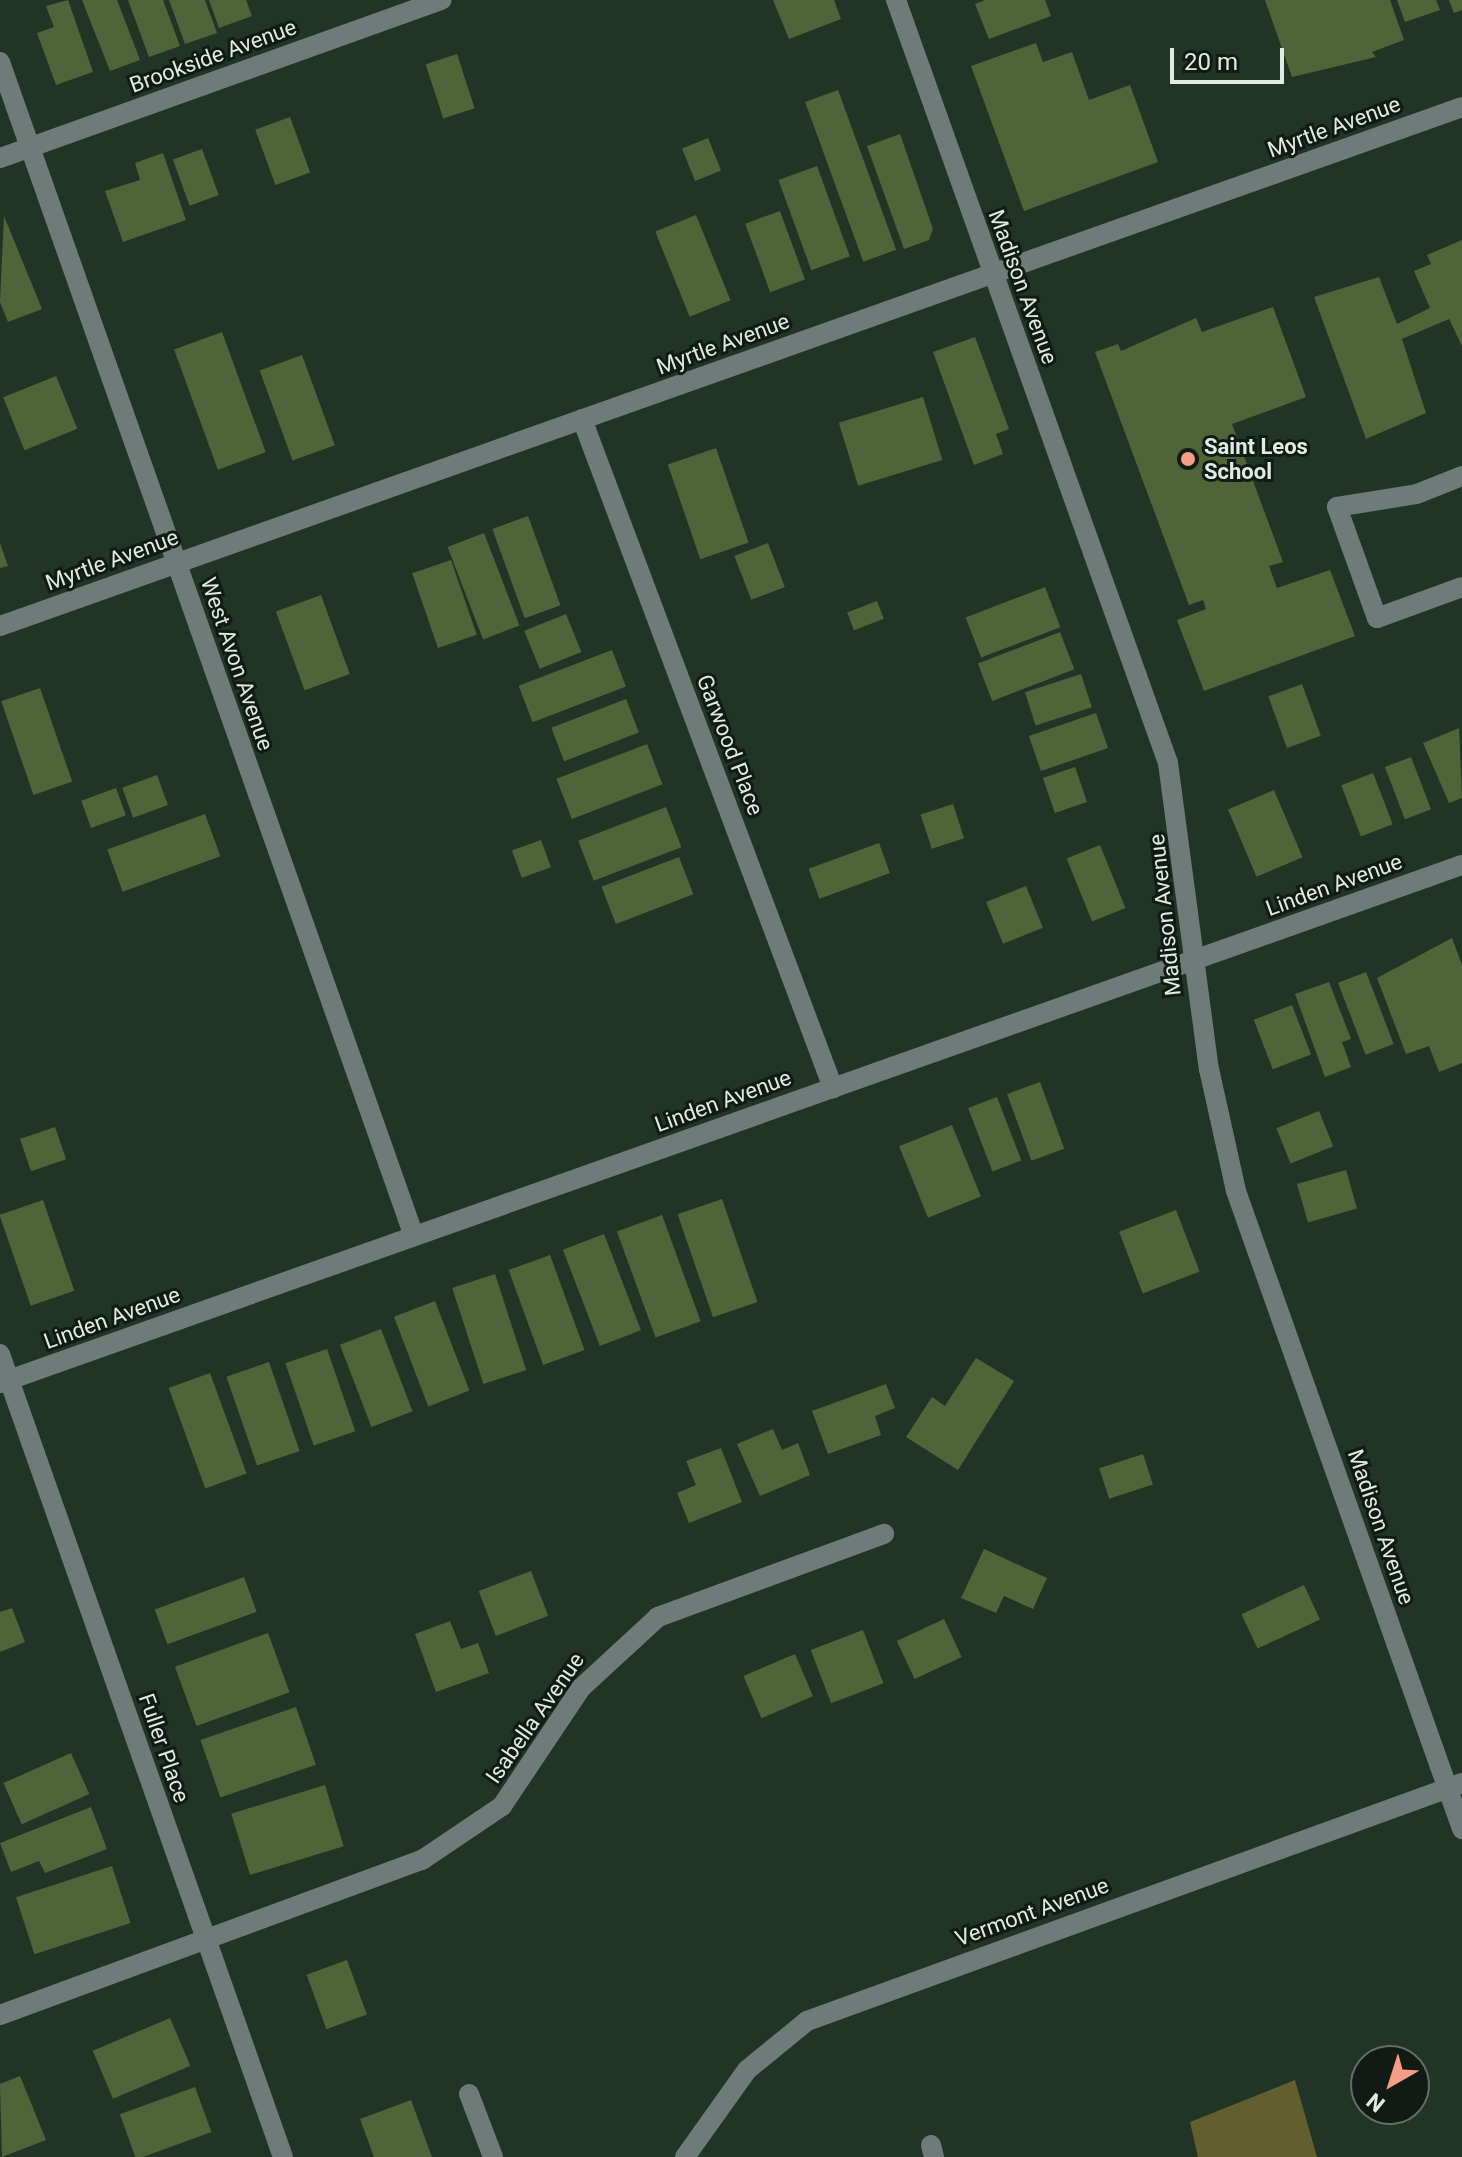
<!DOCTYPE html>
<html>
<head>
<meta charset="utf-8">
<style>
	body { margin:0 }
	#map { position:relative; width:1462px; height:2157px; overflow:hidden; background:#213527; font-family:Roboto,sans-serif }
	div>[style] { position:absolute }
	.forest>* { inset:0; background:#615f2e }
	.building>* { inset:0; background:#50643a; transform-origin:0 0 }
	.minor>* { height:20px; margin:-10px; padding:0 10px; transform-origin:10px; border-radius:10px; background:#6e7b78 }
	.dots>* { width:22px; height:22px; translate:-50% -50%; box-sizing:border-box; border:4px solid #111a14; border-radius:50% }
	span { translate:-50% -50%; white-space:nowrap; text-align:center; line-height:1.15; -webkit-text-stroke:6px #111a14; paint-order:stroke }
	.street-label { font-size:22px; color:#e0ece3 }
	.poi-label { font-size:22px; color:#e0ece3; font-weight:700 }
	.left { translate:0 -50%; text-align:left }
	.north { position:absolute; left:1350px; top:2045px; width:80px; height:80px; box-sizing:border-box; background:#111a14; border:2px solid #646e67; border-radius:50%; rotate:219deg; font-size:22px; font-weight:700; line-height:32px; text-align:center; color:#e0ece3 }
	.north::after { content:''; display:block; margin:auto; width:28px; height:36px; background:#f49e8a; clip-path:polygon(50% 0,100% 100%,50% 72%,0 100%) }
	.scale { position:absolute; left:1170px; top:48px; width:114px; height:36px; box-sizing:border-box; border:4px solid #e0ece3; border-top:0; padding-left:10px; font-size:24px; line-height:28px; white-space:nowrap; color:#e0ece3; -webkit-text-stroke:6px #111a14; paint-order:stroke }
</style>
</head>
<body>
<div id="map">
	<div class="forest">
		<div style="clip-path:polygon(1295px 2080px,1317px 2157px,1198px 2157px,1190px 2122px)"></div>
	</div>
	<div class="building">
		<div style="clip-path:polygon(68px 0,93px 72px,56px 85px,37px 33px,54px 27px,46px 6px)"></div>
		<div style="clip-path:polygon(82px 0,117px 0,140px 60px,110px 71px)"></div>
		<div style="clip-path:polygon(128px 0,163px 0,180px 46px,149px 57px)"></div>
		<div style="clip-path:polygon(169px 0,205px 0,217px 33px,185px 44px)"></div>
		<div style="clip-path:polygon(209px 0,246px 0,252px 16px,219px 28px)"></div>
		<div style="clip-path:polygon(773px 0,834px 0,841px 19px,789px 39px)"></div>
		<div style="clip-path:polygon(985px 0,1045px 0,1051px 16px,989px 39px,975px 4px)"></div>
		<div style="clip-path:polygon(1265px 0,1390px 0,1404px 40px,1372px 52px,1376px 57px,1292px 77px)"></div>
		<div style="clip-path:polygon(1397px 0,1436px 0,1440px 10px,1405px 22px)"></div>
		<div style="clip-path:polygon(1449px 0,1462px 0,1462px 10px,1454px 13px)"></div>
		<div style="clip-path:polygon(1036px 43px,1043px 62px,1072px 52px,1089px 100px,1130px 85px,1158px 162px,1024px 211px,971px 66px)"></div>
		<div style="left:457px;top:54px;width:57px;height:33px;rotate:72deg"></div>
		<div style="left:838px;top:90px;width:170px;height:35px;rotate:70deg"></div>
		<div style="left:290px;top:117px;width:59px;height:37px;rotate:70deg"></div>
		<div style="clip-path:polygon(900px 134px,933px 229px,929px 240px,904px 249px,867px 146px)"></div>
		<div style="left:708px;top:138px;width:35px;height:28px;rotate:68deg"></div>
		<div style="left:202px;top:149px;width:49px;height:31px;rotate:70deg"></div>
		<div style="clip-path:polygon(163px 153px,186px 220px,123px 242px,105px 191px,140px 180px,135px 163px)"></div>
		<div style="left:817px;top:166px;width:96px;height:41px;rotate:70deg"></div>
		<div style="left:780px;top:211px;width:73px;height:37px;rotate:70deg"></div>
		<div style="left:696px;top:215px;width:92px;height:44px;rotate:68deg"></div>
		<div style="clip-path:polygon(4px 216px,42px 309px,8px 322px,0 302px)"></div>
		<div style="clip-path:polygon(1462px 240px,1462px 346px,1449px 319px,1402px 339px,1426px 413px,1366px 439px,1314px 297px,1379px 277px,1397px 324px,1430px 308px,1414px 271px,1431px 264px,1427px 255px)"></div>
		<div style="clip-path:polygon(1273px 307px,1306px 397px,1232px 424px,1283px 562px,1269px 566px,1277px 588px,1330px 570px,1355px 636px,1204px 691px,1177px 620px,1206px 609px,1203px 600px,1189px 605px,1095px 352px,1118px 344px,1121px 351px,1196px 318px,1202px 332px)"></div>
		<div style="left:222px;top:332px;width:128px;height:51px;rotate:70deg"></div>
		<div style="clip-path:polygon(975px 337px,1009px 429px,996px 434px,1003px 454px,974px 465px,933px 352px)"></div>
		<div style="left:302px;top:355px;width:96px;height:45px;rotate:70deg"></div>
		<div style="left:56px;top:376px;width:57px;height:57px;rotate:68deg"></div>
		<div style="left:923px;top:397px;width:66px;height:88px;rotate:73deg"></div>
		<div style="left:716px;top:448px;width:100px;height:51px;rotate:71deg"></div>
		<div style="left:528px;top:516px;width:95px;height:38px;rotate:70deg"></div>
		<div style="left:484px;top:533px;width:99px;height:39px;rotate:69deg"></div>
		<div style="clip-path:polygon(0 543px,8px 566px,0 568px)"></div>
		<div style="left:768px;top:543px;width:47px;height:36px;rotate:69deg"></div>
		<div style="left:451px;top:560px;width:79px;height:41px;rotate:71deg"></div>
		<div style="left:1045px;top:587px;width:43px;height:85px;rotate:69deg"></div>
		<div style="left:321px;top:595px;width:84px;height:48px;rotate:70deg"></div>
		<div style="left:877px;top:601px;width:19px;height:32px;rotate:69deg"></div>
		<div style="left:566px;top:614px;width:41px;height:45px;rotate:68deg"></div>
		<div style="left:1060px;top:632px;width:40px;height:88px;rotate:69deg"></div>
		<div style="left:612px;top:650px;width:39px;height:100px;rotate:69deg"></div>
		<div style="left:1081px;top:674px;width:35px;height:59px;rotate:72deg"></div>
		<div style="left:1302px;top:684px;width:55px;height:36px;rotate:70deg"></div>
		<div style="left:40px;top:688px;width:99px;height:41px;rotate:71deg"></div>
		<div style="left:626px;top:699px;width:36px;height:80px;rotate:69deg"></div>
		<div style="left:1096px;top:713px;width:37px;height:71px;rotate:71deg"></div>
		<div style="clip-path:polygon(1459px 728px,1462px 798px,1449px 803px,1423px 743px)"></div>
		<div style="left:647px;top:744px;width:43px;height:97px;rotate:69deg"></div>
		<div style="left:1411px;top:757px;width:56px;height:28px;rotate:69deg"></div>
		<div style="left:1075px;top:767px;width:37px;height:34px;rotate:71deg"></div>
		<div style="left:1373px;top:773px;width:55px;height:34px;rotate:69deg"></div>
		<div style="left:157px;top:775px;width:32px;height:37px;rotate:70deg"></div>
		<div style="left:116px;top:788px;width:29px;height:37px;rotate:70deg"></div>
		<div style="left:1274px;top:790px;width:73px;height:50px;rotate:67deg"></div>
		<div style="left:953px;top:804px;width:36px;height:34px;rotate:72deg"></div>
		<div style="left:666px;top:807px;width:43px;height:94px;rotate:69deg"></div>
		<div style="left:205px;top:814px;width:45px;height:104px;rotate:70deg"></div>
		<div style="left:541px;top:840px;width:29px;height:31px;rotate:70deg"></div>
		<div style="left:879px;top:843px;width:32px;height:75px;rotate:70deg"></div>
		<div style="left:1100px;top:845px;width:68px;height:36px;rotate:68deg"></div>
		<div style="left:679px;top:857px;width:40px;height:83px;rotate:69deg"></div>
		<div style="left:1026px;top:886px;width:45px;height:43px;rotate:68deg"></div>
		<div style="clip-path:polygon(1452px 938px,1462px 965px,1462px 1063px,1439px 1072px,1429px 1046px,1406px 1054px,1377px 978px)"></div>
		<div style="left:1366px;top:972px;width:77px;height:30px;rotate:69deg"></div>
		<div style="clip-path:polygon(1329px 982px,1351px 1039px,1342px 1042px,1351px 1067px,1325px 1077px,1295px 994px)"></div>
		<div style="left:1292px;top:1005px;width:53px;height:41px;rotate:69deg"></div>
		<div style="left:1040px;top:1082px;width:71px;height:35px;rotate:70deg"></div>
		<div style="left:997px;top:1097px;width:68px;height:31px;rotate:69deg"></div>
		<div style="left:1319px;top:1111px;width:38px;height:46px;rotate:68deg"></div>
		<div style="left:952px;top:1125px;width:77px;height:57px;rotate:68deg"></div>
		<div style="left:55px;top:1127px;width:34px;height:37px;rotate:71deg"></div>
		<div style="left:1346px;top:1170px;width:40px;height:51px;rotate:74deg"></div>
		<div style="left:722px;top:1199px;width:109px;height:47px;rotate:71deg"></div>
		<div style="left:43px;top:1200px;width:96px;height:46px;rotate:71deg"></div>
		<div style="left:1176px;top:1210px;width:66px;height:61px;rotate:69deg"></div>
		<div style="left:662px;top:1215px;width:113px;height:48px;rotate:70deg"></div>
		<div style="left:604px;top:1234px;width:103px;height:44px;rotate:69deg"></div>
		<div style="left:550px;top:1255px;width:101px;height:44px;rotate:70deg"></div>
		<div style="left:495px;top:1274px;width:101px;height:45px;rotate:72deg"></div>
		<div style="left:435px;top:1301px;width:96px;height:44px;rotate:69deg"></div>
		<div style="left:381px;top:1329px;width:88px;height:44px;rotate:69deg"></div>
		<div style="left:327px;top:1349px;width:87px;height:44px;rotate:71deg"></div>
		<div style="clip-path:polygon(976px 1358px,1014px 1381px,958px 1470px,906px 1437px,932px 1397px,945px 1406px)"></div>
		<div style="left:269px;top:1362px;width:94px;height:45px;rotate:71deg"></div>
		<div style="left:210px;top:1373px;width:107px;height:44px;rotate:70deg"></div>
		<div style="clip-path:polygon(886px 1384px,895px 1408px,875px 1416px,881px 1435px,828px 1454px,812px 1411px)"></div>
		<div style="clip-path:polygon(773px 1429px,782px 1450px,798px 1443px,810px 1475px,760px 1496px,737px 1444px)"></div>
		<div style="clip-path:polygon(721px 1448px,742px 1502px,689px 1523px,677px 1493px,696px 1485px,686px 1461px)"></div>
		<div style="left:1143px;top:1454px;width:32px;height:46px;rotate:72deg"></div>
		<div style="clip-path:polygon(984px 1549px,1047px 1578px,1033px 1609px,1004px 1596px,996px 1613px,961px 1598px)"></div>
		<div style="left:531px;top:1571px;width:48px;height:56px;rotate:69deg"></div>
		<div style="left:244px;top:1577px;width:37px;height:95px;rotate:70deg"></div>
		<div style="left:1304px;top:1585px;width:38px;height:69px;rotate:65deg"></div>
		<div style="clip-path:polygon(12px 1608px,25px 1642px,0 1652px,0 1612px)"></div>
		<div style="left:944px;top:1619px;width:42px;height:52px;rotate:65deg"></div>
		<div style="clip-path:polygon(450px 1621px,461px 1649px,478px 1643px,489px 1673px,436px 1692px,415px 1634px)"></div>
		<div style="left:863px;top:1630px;width:57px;height:56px;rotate:69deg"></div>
		<div style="left:268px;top:1633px;width:63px;height:99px;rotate:70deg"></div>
		<div style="left:795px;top:1654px;width:46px;height:56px;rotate:67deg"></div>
		<div style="left:296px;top:1707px;width:61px;height:101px;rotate:71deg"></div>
		<div style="left:71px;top:1753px;width:45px;height:74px;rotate:66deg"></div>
		<div style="left:325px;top:1785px;width:64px;height:98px;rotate:73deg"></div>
		<div style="clip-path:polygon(91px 1807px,107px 1849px,45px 1873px,39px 1861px,11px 1872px,0 1843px)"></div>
		<div style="left:112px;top:1866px;width:60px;height:101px;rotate:72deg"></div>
		<div style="left:347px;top:1960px;width:58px;height:43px;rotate:70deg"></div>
		<div style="left:170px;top:2018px;width:52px;height:84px;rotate:67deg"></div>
		<div style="clip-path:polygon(20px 2076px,46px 2140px,2px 2157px,0 2084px)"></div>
		<div style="left:195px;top:2087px;width:48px;height:80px;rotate:70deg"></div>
		<div style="clip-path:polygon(411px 2100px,432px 2157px,374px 2157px,360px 2119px)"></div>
	</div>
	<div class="minor">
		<div style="left:896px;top:0;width:810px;rotate:70.38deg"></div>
		<div style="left:1168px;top:763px;width:309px;rotate:82.4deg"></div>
		<div style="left:1209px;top:1069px;width:125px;rotate:77.5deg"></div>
		<div style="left:1236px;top:1191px;width:677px;rotate:70.49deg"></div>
		<div style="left:0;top:62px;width:1245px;rotate:70.58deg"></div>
		<div style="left:0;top:158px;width:469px;rotate:-19.7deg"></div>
		<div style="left:582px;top:419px;width:715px;rotate:69.43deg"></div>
		<div style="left:1462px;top:476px;width:48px;rotate:158.2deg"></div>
		<div style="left:1417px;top:494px;width:81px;rotate:170.8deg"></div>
		<div style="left:1337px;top:507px;width:118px;rotate:70.2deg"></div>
		<div style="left:1377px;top:618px;width:90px;rotate:-20deg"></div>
		<div style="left:0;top:626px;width:1551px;rotate:-19.54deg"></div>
		<div style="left:0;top:1354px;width:851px;rotate:70.59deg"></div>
		<div style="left:0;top:1383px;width:1551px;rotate:-19.51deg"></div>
		<div style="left:0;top:2015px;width:450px;rotate:-20.2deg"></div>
		<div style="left:422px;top:1860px;width:97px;rotate:-34deg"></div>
		<div style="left:502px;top:1806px;width:142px;rotate:-56.2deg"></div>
		<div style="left:581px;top:1688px;width:105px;rotate:-42.7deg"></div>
		<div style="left:658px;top:1617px;width:241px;rotate:-20.2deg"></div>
		<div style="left:469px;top:2094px;width:67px;rotate:69.1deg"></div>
		<div style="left:931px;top:2145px;width:12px;rotate:76deg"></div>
		<div style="left:685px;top:2157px;width:107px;rotate:-54.5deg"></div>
		<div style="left:747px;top:2070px;width:77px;rotate:-39.2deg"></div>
		<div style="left:807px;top:2021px;width:697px;rotate:-19.97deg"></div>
	</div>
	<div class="dots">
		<div style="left:1188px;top:459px;background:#f49e8a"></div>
	</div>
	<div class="street-label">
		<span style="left:213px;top:56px;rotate:-20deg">Brookside Avenue</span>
		<span style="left:1334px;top:127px;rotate:-20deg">Myrtle Avenue</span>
		<span style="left:1023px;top:287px;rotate:70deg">Madison Avenue</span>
		<span style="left:723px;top:344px;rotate:-20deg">Myrtle Avenue</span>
		<span style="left:112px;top:560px;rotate:-20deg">Myrtle Avenue</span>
		<span style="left:237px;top:664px;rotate:71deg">West Avon Avenue</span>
		<span style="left:730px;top:745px;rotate:69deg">Garwood Place</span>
		<span style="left:1334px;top:885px;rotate:-20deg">Linden Avenue</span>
		<span style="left:1165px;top:915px;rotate:-96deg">Madison Avenue</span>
		<span style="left:723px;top:1101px;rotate:-20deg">Linden Avenue</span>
		<span style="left:112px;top:1318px;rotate:-20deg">Linden Avenue</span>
		<span style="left:1381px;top:1527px;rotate:71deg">Madison Avenue</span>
		<span style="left:535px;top:1718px;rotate:-55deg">Isabella Avenue</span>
		<span style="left:164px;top:1748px;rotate:71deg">Fuller Place</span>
		<span style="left:1032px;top:1912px;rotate:-20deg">Vermont Avenue</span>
	</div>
	<div class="poi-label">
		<span class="left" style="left:1204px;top:459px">Saint Leos<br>School</span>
	</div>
	<div class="north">N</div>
	<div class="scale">20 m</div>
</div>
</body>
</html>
